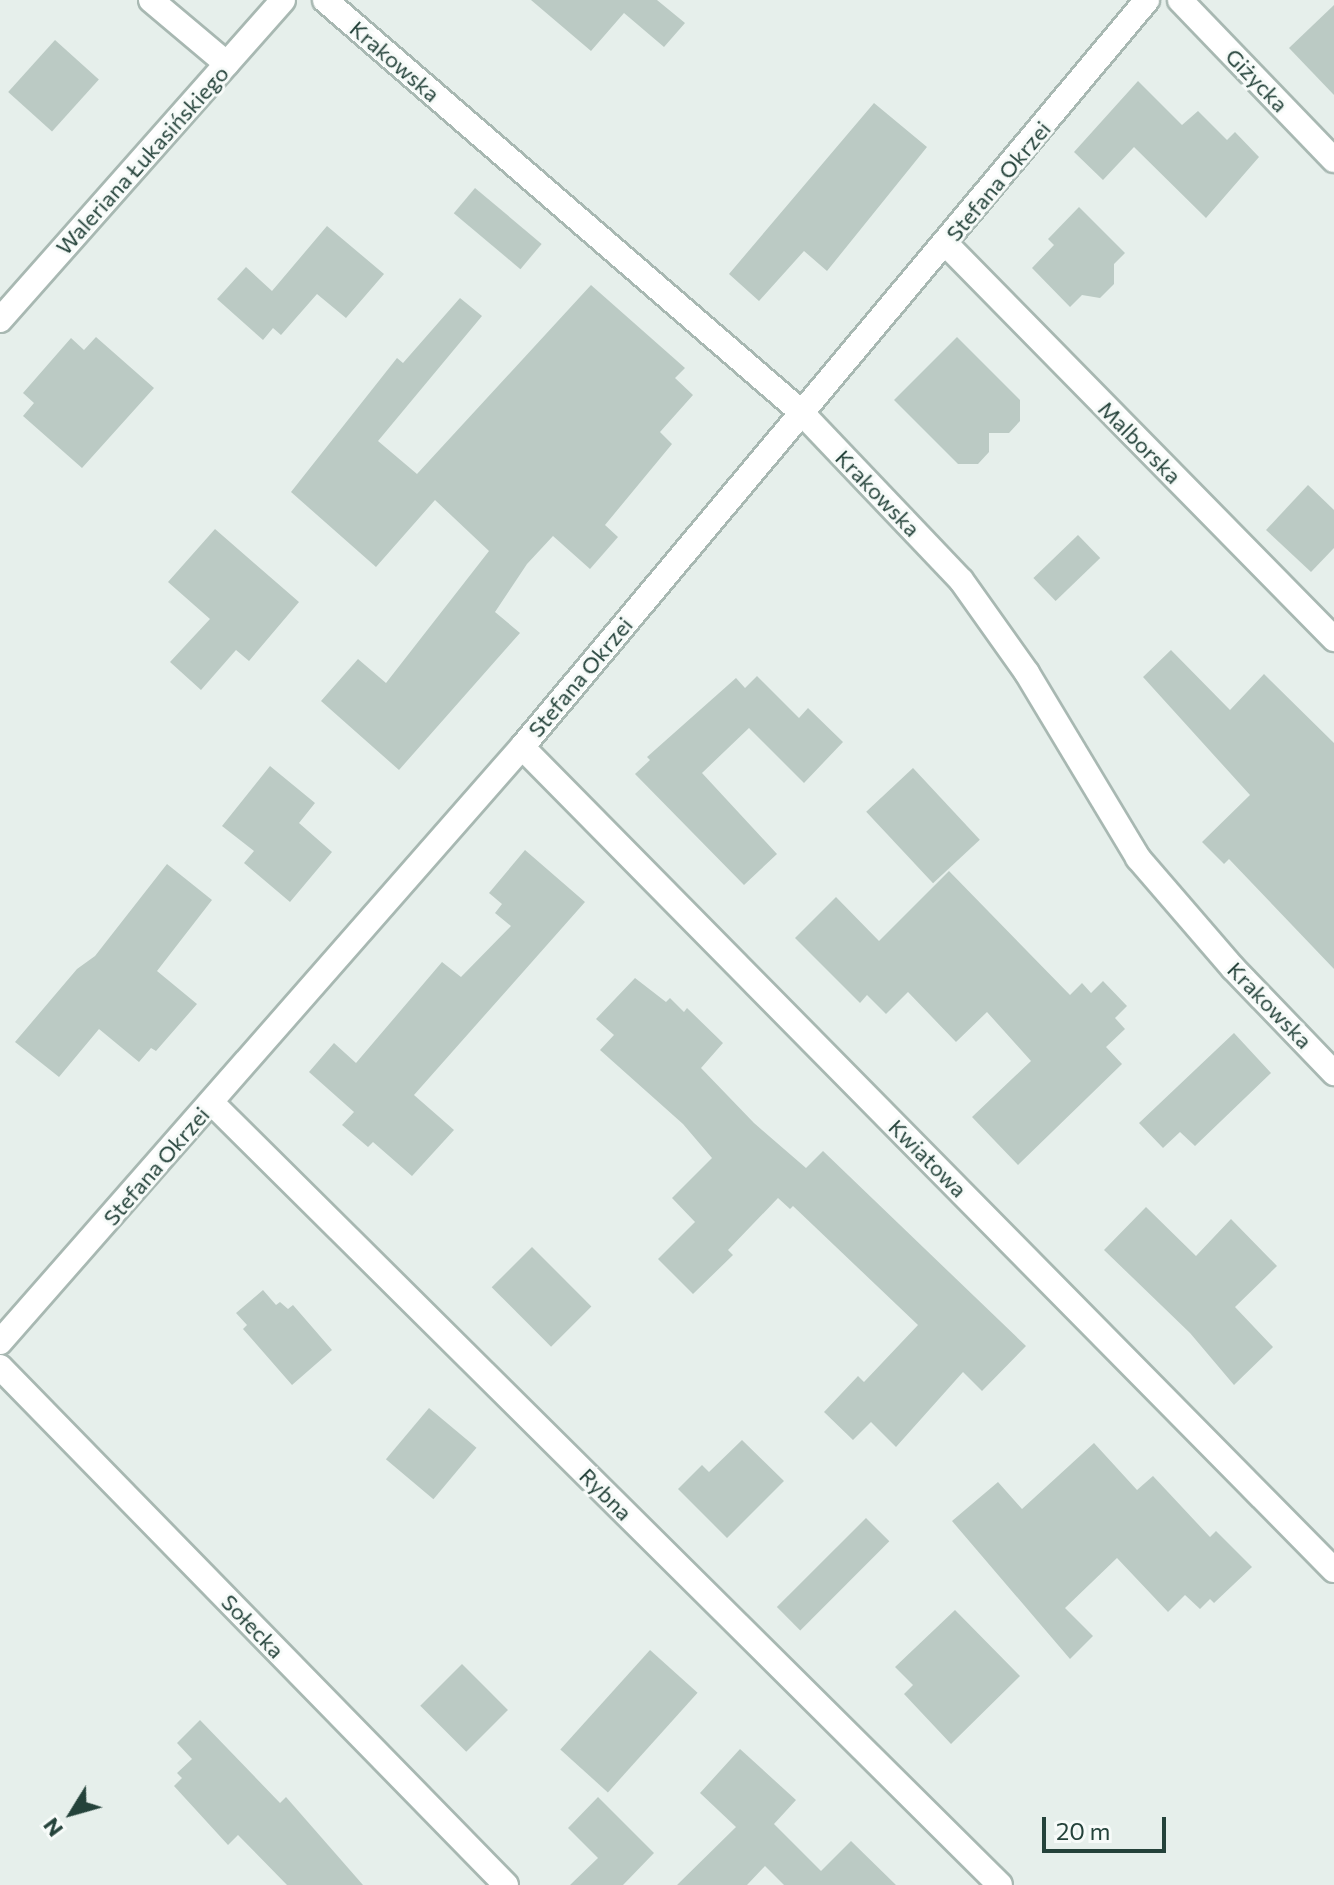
<!DOCTYPE html>
<html>
<head>
<meta charset="utf-8">
<style>
	body { margin:0 }
	#map { position:relative; width:1334px; height:1885px; overflow:hidden; background:#e6efeb; font-family:Commissioner,sans-serif }
	div>[style] { position:absolute }
	.building>* { inset:0; background:#bbcac4; transform-origin:0 0 }
	.roads { filter:drop-shadow(2px 0 #a8b8b2) drop-shadow(-2px 0 #a8b8b2) drop-shadow(0 2px #a8b8b2) drop-shadow(0 -2px #a8b8b2) }
	.minor>* { height:24px; margin:-12px; padding:0 12px; transform-origin:12px; border-radius:12px; background:#fff }
	span { translate:-50% -50%; white-space:nowrap; text-align:center; line-height:1.15; -webkit-text-stroke:6px #f7fbf9; paint-order:stroke }
	.street-label { font-size:22px; color:#24423a }
	.north { position:absolute; left:32px; top:1773px; width:80px; height:80px; -webkit-text-stroke:6px #f7fbf9; paint-order:stroke; rotate:233deg; font-size:22px; font-weight:700; line-height:32px; text-align:center; color:#24423a }
	.north::after { content:''; display:block; margin:auto; width:28px; height:36px; background:#24423a; clip-path:polygon(50% 0,100% 100%,50% 72%,0 100%) }
	.scale { position:absolute; left:1042px; top:1817px; width:124px; height:36px; box-sizing:border-box; border:4px solid #24423a; border-top:0; padding-left:10px; font-size:24px; line-height:28px; white-space:nowrap; color:#24423a; -webkit-text-stroke:6px #f7fbf9; paint-order:stroke }
</style>
</head>
<body>
<div id="map">
	<div class="building">
		<div style="clip-path:polygon(531px 0,657px 0,685px 23px,664px 47px,624px 13px,591px 51px)"></div>
		<div style="clip-path:polygon(1334px 5px,1334px 95px,1289px 48px)"></div>
		<div style="left:55px;top:40px;width:59px;height:70px;rotate:42deg"></div>
		<div style="clip-path:polygon(1138px 81px,1182px 125px,1198px 111px,1227px 140px,1235px 132px,1259px 157px,1206px 218px,1134px 147px,1103px 180px,1074px 152px)"></div>
		<div style="clip-path:polygon(874px 103px,927px 147px,827px 271px,804px 251px,759px 301px,729px 274px)"></div>
		<div style="left:475px;top:188px;width:87px;height:33px;rotate:40deg"></div>
		<div style="clip-path:polygon(1079px 207px,1125px 253px,1114px 264px,1114px 284px,1100px 298px,1082px 295px,1070px 307px,1032px 268px,1054px 245px,1048px 239px)"></div>
		<div style="clip-path:polygon(327px 226px,384px 274px,346px 318px,317px 294px,281px 335px,273px 328px,263px 340px,217px 299px,246px 267px,272px 291px)"></div>
		<div style="clip-path:polygon(591px 285px,685px 368px,675px 378px,693px 395px,660px 432px,672px 444px,605px 525px,618px 537px,590px 569px,553px 536px,527px 564px,495px 612px,520px 633px,399px 770px,321px 701px,358px 659px,386px 683px,489px 551px,435px 500px,376px 567px,291px 492px,397px 358px,403px 363px,460px 298px,482px 316px,378px 441px,417px 474px)"></div>
		<div style="clip-path:polygon(96px 337px,154px 388px,82px 468px,23px 416px,34px 403px,23px 393px,71px 338px,84px 350px)"></div>
		<div style="clip-path:polygon(957px 337px,1020px 400px,1020px 421px,1009px 433px,989px 433px,989px 452px,978px 464px,958px 464px,894px 400px)"></div>
		<div style="clip-path:polygon(1308px 485px,1334px 510px,1334px 548px,1311px 572px,1266px 530px)"></div>
		<div style="clip-path:polygon(215px 529px,299px 602px,249px 661px,236px 650px,201px 690px,170px 662px,210px 619px,168px 582px)"></div>
		<div style="left:1078px;top:535px;width:32px;height:62px;rotate:46deg"></div>
		<div style="clip-path:polygon(1171px 650px,1230px 710px,1264px 674px,1334px 743px,1334px 969px,1229px 859px,1224px 864px,1202px 842px,1250px 795px,1143px 677px)"></div>
		<div style="clip-path:polygon(757px 676px,799px 718px,808px 708px,843px 742px,804px 783px,749px 728px,702px 773px,777px 854px,744px 885px,635px 774px,650px 760px,647px 757px,736px 678px,745px 688px)"></div>
		<div style="clip-path:polygon(270px 766px,315px 803px,299px 823px,332px 852px,290px 902px,244px 863px,254px 851px,222px 826px)"></div>
		<div style="left:913px;top:768px;width:98px;height:64px;rotate:47deg"></div>
		<div style="clip-path:polygon(525px 850px,585px 902px,414px 1095px,454px 1130px,412px 1176px,373px 1142px,368px 1147px,342px 1125px,354px 1112px,309px 1072px,334px 1043px,356px 1063px,442px 962px,461px 977px,511px 926px,495px 913px,502px 904px,489px 893px)"></div>
		<div style="clip-path:polygon(167px 864px,212px 900px,157px 971px,197px 1004px,156px 1051px,151px 1048px,139px 1062px,99px 1029px,59px 1077px,15px 1042px,77px 969px,95px 956px)"></div>
		<div style="clip-path:polygon(949px 871px,1070px 995px,1082px 983px,1091px 993px,1103px 981px,1127px 1006px,1115px 1018px,1125px 1029px,1106px 1047px,1122px 1064px,1018px 1165px,972px 1117px,1031px 1061px,987px 1012px,956px 1042px,908px 992px,886px 1014px,867px 995px,860px 1003px,795px 938px,836px 897px,879px 941px)"></div>
		<div style="clip-path:polygon(635px 978px,666px 1002px,670px 998px,684px 1012px,687px 1008px,723px 1043px,701px 1068px,754px 1123px,806px 1168px,823px 1151px,1026px 1346px,982px 1391px,963px 1372px,896px 1447px,871px 1422px,853px 1440px,824px 1412px,858px 1376px,864px 1382px,918px 1325px,793px 1206px,790px 1209px,778px 1198px,728px 1250px,733px 1255px,693px 1294px,658px 1259px,695px 1222px,672px 1198px,712px 1158px,683px 1124px,600px 1050px,614px 1035px,596px 1019px)"></div>
		<div style="clip-path:polygon(1234px 1033px,1271px 1073px,1195px 1146px,1180px 1132px,1163px 1148px,1139px 1123px)"></div>
		<div style="clip-path:polygon(1146px 1207px,1196px 1256px,1231px 1219px,1277px 1266px,1235px 1307px,1273px 1347px,1234px 1385px,1190px 1333px,1104px 1250px)"></div>
		<div style="left:532px;top:1247px;width:84px;height:57px;rotate:45deg"></div>
		<div style="clip-path:polygon(263px 1290px,276px 1305px,280px 1302px,288px 1309px,293px 1305px,332px 1350px,292px 1385px,243px 1329px,247px 1325px,236px 1313px)"></div>
		<div style="left:429px;top:1408px;width:62px;height:67px;rotate:40deg"></div>
		<div style="clip-path:polygon(742px 1440px,784px 1481px,727px 1538px,678px 1489px,702px 1465px,709px 1472px)"></div>
		<div style="clip-path:polygon(1094px 1443px,1137px 1490px,1153px 1476px,1210px 1537px,1216px 1531px,1252px 1567px,1214px 1603px,1210px 1599px,1200px 1609px,1185px 1595px,1168px 1612px,1117px 1558px,1065px 1608px,1093px 1636px,1070px 1659px,952px 1521px,998px 1482px,1022px 1509px)"></div>
		<div style="left:866px;top:1518px;width:33px;height:126px;rotate:45deg"></div>
		<div style="clip-path:polygon(955px 1610px,1020px 1676px,951px 1744px,904px 1694px,913px 1685px,895px 1667px)"></div>
		<div style="left:650px;top:1650px;width:64px;height:134px;rotate:42deg"></div>
		<div style="left:462px;top:1664px;width:65px;height:59px;rotate:45deg"></div>
		<div style="clip-path:polygon(200px 1720px,280px 1803px,286px 1797px,363px 1885px,287px 1885px,238px 1835px,228px 1845px,174px 1786px,182px 1778px,177px 1773px,192px 1759px,177px 1743px)"></div>
		<div style="clip-path:polygon(740px 1749px,796px 1800px,774px 1824px,821px 1871px,851px 1841px,896px 1885px,784px 1885px,765px 1866px,747px 1885px,677px 1885px,736px 1827px,700px 1793px)"></div>
		<div style="clip-path:polygon(598px 1797px,654px 1853px,623px 1885px,570px 1885px,598px 1858px,568px 1828px)"></div>
	</div>
	<div class="roads">
		<div class="minor">
			<div style="left:151px;top:0;width:99px;rotate:40.1deg"></div>
			<div style="left:325px;top:0;width:628px;rotate:40.87deg"></div>
			<div style="left:800px;top:411px;width:233px;rotate:46.4deg"></div>
			<div style="left:961px;top:580px;width:114px;rotate:54.6deg"></div>
			<div style="left:1027px;top:673px;width:216px;rotate:59deg"></div>
			<div style="left:1138px;top:858px;width:145px;rotate:49.2deg"></div>
			<div style="left:1233px;top:968px;width:146px;rotate:46.1deg"></div>
			<div style="left:1180px;top:0;width:222px;rotate:46.1deg"></div>
			<div style="left:946px;top:244px;width:554px;rotate:45.51deg"></div>
			<div style="left:0;top:320px;width:427px;rotate:-48.5deg"></div>
			<div style="left:522px;top:747px;width:1156px;rotate:45.39deg"></div>
			<div style="left:212px;top:1103px;width:1110px;rotate:44.78deg"></div>
			<div style="left:0;top:1342px;width:792px;rotate:-48.74deg"></div>
			<div style="left:522px;top:747px;width:974px;rotate:-50.08deg"></div>
			<div style="left:0;top:1367px;width:724px;rotate:45.67deg"></div>
		</div>
	</div>
	<div class="street-label">
		<span style="left:395px;top:61px;rotate:41deg">Krakowska</span>
		<span style="left:1257px;top:80px;rotate:46deg">Giżycka</span>
		<span style="left:142px;top:160px;rotate:-48deg">Waleriana Łukasińskiego</span>
		<span style="left:998px;top:181px;rotate:-50deg">Stefana Okrzei</span>
		<span style="left:1140px;top:442px;rotate:45deg">Malborska</span>
		<span style="left:878px;top:493px;rotate:46deg">Krakowska</span>
		<span style="left:580px;top:677px;rotate:-50deg">Stefana Okrzei</span>
		<span style="left:1270px;top:1005px;rotate:46deg">Krakowska</span>
		<span style="left:928px;top:1158px;rotate:45deg">Kwiatowa</span>
		<span style="left:156px;top:1166px;rotate:-49deg">Stefana Okrzei</span>
		<span style="left:606px;top:1494px;rotate:45deg">Rybna</span>
		<span style="left:253px;top:1626px;rotate:46deg">Sołecka</span>
	</div>
	<div class="north">N</div>
	<div class="scale">20 m</div>
</div>
</body>
</html>
